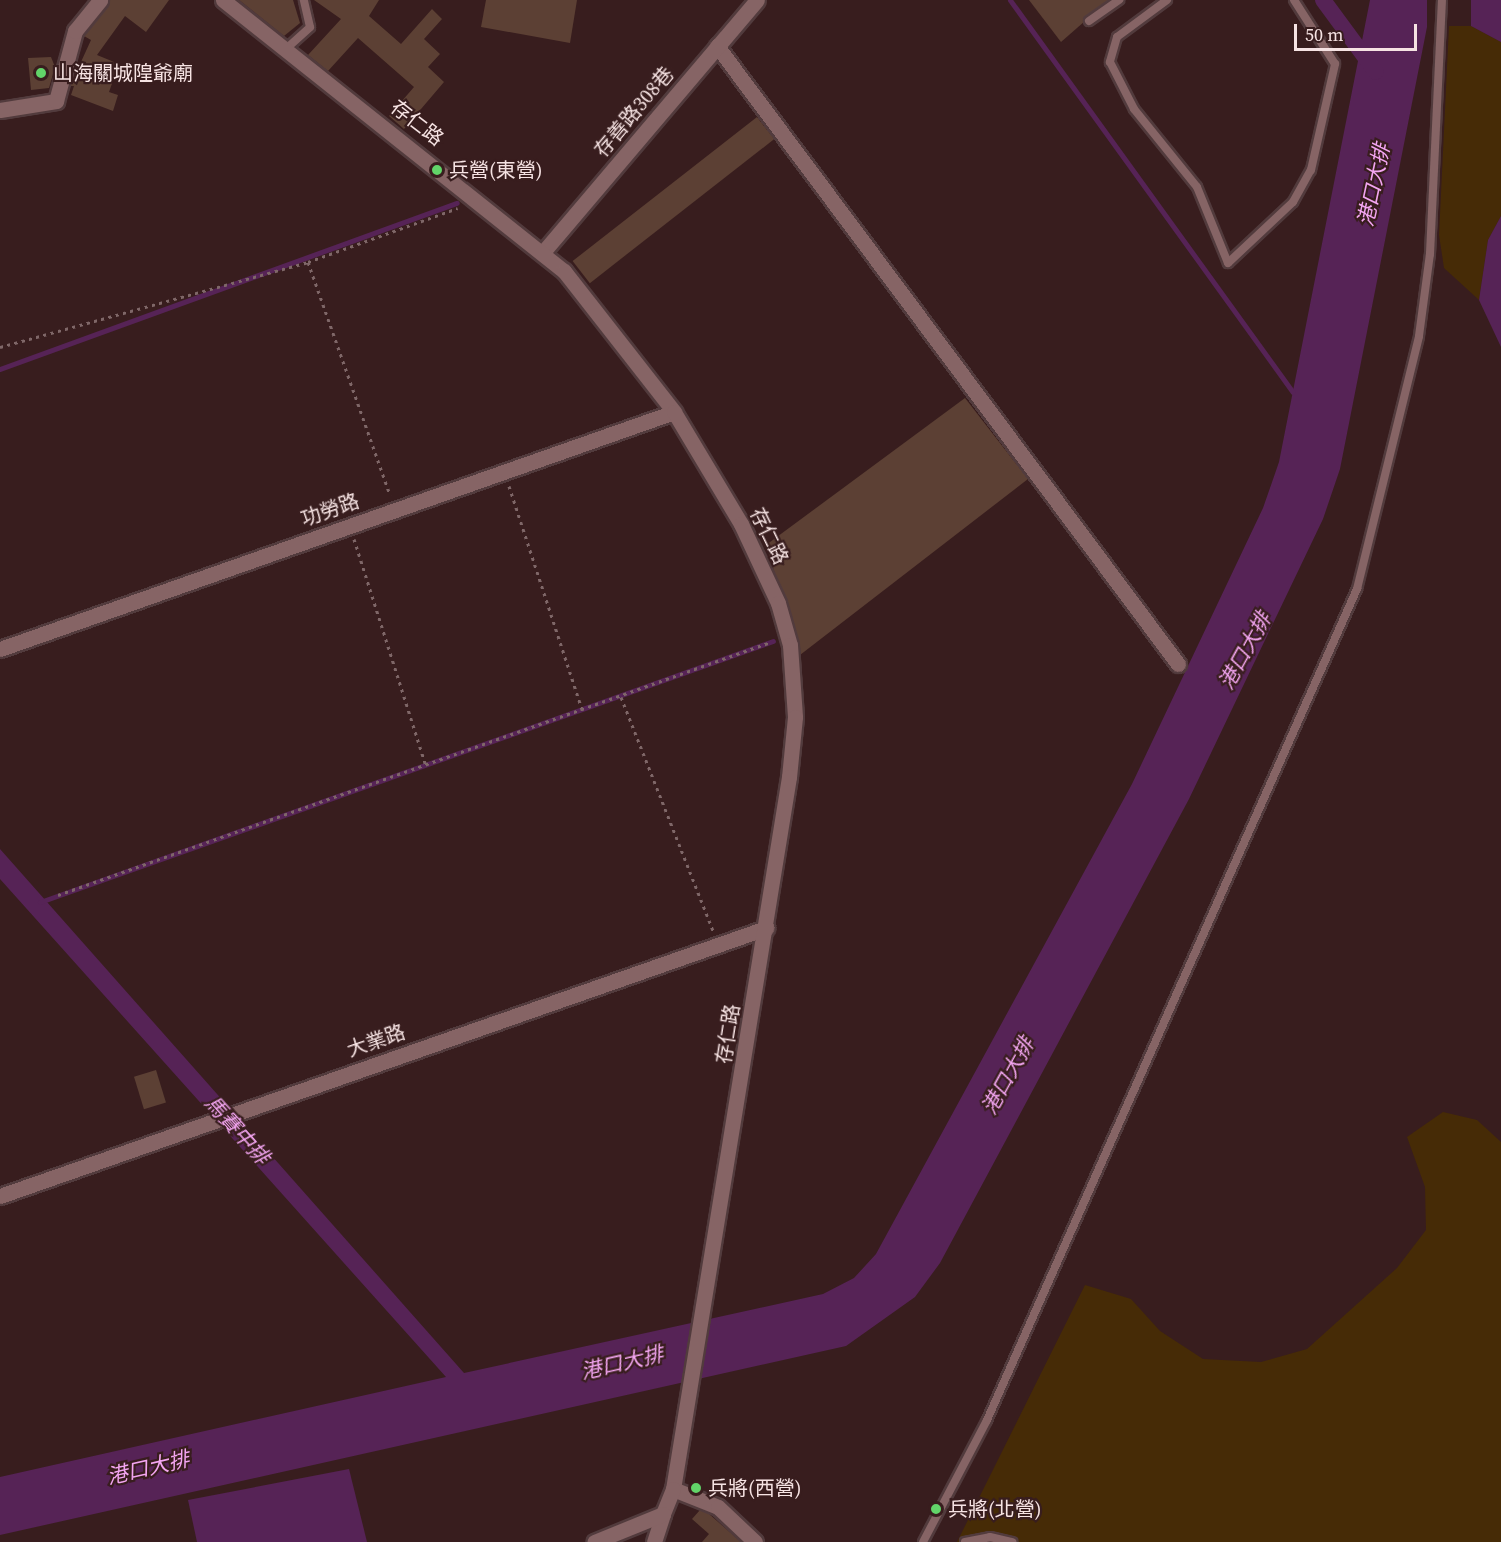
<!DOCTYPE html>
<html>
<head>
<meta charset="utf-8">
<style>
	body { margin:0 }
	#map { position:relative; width:1501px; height:1542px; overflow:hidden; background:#381d1e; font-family:"Source Serif 4","Noto Sans TC",serif }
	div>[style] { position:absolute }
	.green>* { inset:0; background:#462b06 }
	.water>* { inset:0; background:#562356 }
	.stream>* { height:5px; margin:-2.5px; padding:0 2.5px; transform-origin:2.5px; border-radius:2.5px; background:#562356 }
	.canal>* { height:16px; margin:-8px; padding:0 8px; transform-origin:8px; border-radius:8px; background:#562356 }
	.building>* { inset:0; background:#5c4034; transform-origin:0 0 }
	.path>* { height:3px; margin-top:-1.5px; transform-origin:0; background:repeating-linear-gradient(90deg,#7f6768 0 3px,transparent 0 7.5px) }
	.roads { filter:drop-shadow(2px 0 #523b3d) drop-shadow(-2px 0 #523b3d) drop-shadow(0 2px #523b3d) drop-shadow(0 -2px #523b3d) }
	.lane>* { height:8px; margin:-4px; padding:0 4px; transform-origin:4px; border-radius:4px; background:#866465 }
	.street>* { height:15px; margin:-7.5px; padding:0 7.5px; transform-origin:7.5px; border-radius:7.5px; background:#866465 }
	.secondary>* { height:15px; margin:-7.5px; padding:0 7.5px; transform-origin:7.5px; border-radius:7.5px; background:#866465 }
	.dots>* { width:16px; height:16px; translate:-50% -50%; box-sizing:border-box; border:3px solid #381d1e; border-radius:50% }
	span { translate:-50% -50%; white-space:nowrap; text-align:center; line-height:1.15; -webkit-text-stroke:4.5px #381d1e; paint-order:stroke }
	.poi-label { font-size:20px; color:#f6e3e3 }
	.left { translate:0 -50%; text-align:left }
	.street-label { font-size:20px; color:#f6e3e3 }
	.water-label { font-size:21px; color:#f3a5f1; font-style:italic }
	.scale { position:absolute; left:1294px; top:24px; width:123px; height:27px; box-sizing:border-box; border:3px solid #f6e3e3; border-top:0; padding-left:8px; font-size:18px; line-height:21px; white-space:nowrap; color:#f6e3e3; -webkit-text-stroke:4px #381d1e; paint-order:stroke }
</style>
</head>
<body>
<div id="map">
	<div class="green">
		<div style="clip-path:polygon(1449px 26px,1471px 26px,1501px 42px,1501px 216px,1488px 240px,1479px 300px,1444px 268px,1439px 235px)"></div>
		<div style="clip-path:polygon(1443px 1112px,1477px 1120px,1501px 1142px,1501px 1542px,957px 1542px,1085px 1285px,1131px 1299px,1160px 1331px,1203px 1359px,1261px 1362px,1307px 1349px,1397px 1268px,1426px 1230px,1425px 1187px,1407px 1137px)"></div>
	</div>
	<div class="water">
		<div style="clip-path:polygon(1370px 0,1427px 0,1427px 27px,1340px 469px,1323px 519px,1189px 799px,940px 1263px,915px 1297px,846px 1346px,0 1535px,0 1477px,446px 1377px,0 879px,0 849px,464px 1373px,823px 1294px,854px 1278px,876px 1254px,1132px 784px,1263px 508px,1279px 462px)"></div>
		<div style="clip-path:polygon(1471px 0,1501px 0,1501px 42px,1471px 26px)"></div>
		<div style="clip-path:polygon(1501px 216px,1501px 347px,1479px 300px,1488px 240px)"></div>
		<div style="clip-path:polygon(349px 1469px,367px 1542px,197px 1542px,188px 1500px)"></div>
	</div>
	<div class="stream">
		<div style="left:1010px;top:0;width:483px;rotate:54.2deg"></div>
		<div style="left:0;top:369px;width:486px;rotate:-20deg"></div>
		<div style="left:40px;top:902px;width:778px;rotate:-19.6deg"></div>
	</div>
	<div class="canal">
		<div style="left:1323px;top:0;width:89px;rotate:53.6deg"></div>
	</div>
	<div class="building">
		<div style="clip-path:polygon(110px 0,169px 0,146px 32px,125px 16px,97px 55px,119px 64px,109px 92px,118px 95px,113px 111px,71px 95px,74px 86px,70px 86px,91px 40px,84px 36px)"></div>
		<div style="clip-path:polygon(239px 0,293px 0,300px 23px,284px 36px)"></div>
		<div style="clip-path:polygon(314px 0,379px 0,369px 16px,401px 44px,432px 9px,442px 19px,424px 39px,440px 54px,428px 67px,444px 82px,404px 129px,389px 116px,414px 87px,358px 38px,328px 71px,308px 55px,341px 19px)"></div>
		<div style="clip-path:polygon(486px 0,577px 0,570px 43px,481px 27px)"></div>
		<div style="clip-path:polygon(1029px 0,1109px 0,1061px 42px)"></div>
		<div style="clip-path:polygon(51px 57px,55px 67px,49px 88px,31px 90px,28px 58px)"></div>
		<div style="left:757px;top:117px;width:28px;height:234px;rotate:52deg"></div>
		<div style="clip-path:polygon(965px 398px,1028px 479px,800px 655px,766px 545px)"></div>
		<div style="left:156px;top:1070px;width:34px;height:23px;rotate:73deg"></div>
		<div style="clip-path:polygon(700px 1510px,708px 1513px,741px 1542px,702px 1542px,709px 1534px,692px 1519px)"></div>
	</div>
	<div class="path">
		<div style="left:308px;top:262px;width:247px;rotate:70.6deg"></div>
		<div style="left:0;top:347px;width:320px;rotate:-15.4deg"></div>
		<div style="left:308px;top:262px;width:159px;rotate:-19.8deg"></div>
		<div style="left:509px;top:486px;width:236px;rotate:71.9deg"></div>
		<div style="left:354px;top:539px;width:238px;rotate:72.4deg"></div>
		<div style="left:621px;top:697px;width:251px;rotate:68.5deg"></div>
		<div style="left:58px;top:895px;width:757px;rotate:-19.54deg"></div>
	</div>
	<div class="roads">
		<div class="lane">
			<div style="left:1167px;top:0;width:62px;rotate:143.5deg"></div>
			<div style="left:1117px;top:37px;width:26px;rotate:106deg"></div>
			<div style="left:1110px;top:62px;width:53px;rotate:62.9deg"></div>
			<div style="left:1134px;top:109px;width:100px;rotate:51.1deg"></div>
			<div style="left:1197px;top:187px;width:82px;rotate:67.8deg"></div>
			<div style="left:1228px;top:263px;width:89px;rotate:-43.2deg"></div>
			<div style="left:1293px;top:202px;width:37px;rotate:-61deg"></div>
			<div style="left:1311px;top:170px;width:109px;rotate:-77.2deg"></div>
			<div style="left:1335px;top:64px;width:76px;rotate:-122.6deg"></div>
			<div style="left:1089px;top:21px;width:37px;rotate:-35deg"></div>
			<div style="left:287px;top:48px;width:31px;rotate:-42deg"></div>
			<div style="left:310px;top:27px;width:28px;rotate:-103deg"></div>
			<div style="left:923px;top:1542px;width:138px;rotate:-62.3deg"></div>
			<div style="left:987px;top:1420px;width:910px;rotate:-66deg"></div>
			<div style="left:1357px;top:589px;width:260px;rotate:-76.2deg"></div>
			<div style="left:1419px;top:336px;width:83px;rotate:-82.4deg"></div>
			<div style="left:1430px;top:254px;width:254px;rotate:-87.3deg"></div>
			<div style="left:965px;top:1542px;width:25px;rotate:-11deg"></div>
			<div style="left:990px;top:1537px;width:23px;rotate:13deg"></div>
		</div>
		<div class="street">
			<div style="left:717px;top:46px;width:771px;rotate:53.28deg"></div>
			<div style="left:0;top:110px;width:57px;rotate:-9.1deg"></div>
			<div style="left:56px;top:101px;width:73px;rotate:-74.8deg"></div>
			<div style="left:75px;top:31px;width:40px;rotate:-51deg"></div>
			<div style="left:544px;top:251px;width:329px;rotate:-49.7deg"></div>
			<div style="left:0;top:649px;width:714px;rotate:-19.37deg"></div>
			<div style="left:0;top:1196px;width:812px;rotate:-19.28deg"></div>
			<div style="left:673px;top:1489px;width:48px;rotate:21.8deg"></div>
			<div style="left:718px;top:1507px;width:51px;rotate:43.4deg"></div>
			<div style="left:654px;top:1542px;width:29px;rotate:-72deg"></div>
		</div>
		<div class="secondary">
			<div style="left:223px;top:0;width:436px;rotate:38.5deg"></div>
			<div style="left:564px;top:271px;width:179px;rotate:52deg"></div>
			<div style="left:674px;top:412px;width:131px;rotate:59.1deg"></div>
			<div style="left:741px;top:524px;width:87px;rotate:64.9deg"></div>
			<div style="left:778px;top:603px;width:44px;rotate:74.1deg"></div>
			<div style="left:790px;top:645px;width:72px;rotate:86deg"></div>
			<div style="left:795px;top:717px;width:60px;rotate:95.7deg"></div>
			<div style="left:789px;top:777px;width:721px;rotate:99.25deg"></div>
			<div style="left:673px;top:1489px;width:27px;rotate:112deg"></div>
			<div style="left:663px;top:1514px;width:74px;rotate:157.9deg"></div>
		</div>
	</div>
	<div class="dots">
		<div style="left:41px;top:73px;background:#62d469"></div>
		<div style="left:437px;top:170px;background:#62d469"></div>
		<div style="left:696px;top:1488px;background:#62d469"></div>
		<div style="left:936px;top:1509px;background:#62d469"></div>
	</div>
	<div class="poi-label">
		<span class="left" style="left:53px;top:73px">山海關城隍爺廟</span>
		<span class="left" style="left:449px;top:170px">兵營(東營)</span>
		<span class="left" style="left:708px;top:1488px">兵將(西營)</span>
		<span class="left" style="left:948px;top:1509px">兵將(北營)</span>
	</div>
	<div class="street-label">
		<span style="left:634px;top:112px;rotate:-50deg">存善路308巷</span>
		<span style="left:417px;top:123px;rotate:38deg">存仁路</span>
		<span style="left:330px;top:510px;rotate:-19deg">功勞路</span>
		<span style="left:769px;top:536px;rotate:64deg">存仁路</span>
		<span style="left:728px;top:1034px;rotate:-81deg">存仁路</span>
		<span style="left:376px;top:1041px;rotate:-19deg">大業路</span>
	</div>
	<div class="water-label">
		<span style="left:1374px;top:185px;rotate:-78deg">港口大排</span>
		<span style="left:1245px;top:651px;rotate:-61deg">港口大排</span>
		<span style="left:1008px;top:1076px;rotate:-61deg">港口大排</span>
		<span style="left:237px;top:1130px;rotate:48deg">馬賽中排</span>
		<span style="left:622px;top:1363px;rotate:-13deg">港口大排</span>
		<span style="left:148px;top:1468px;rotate:-13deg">港口大排</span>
	</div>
	<div class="scale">50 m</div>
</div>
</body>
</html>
